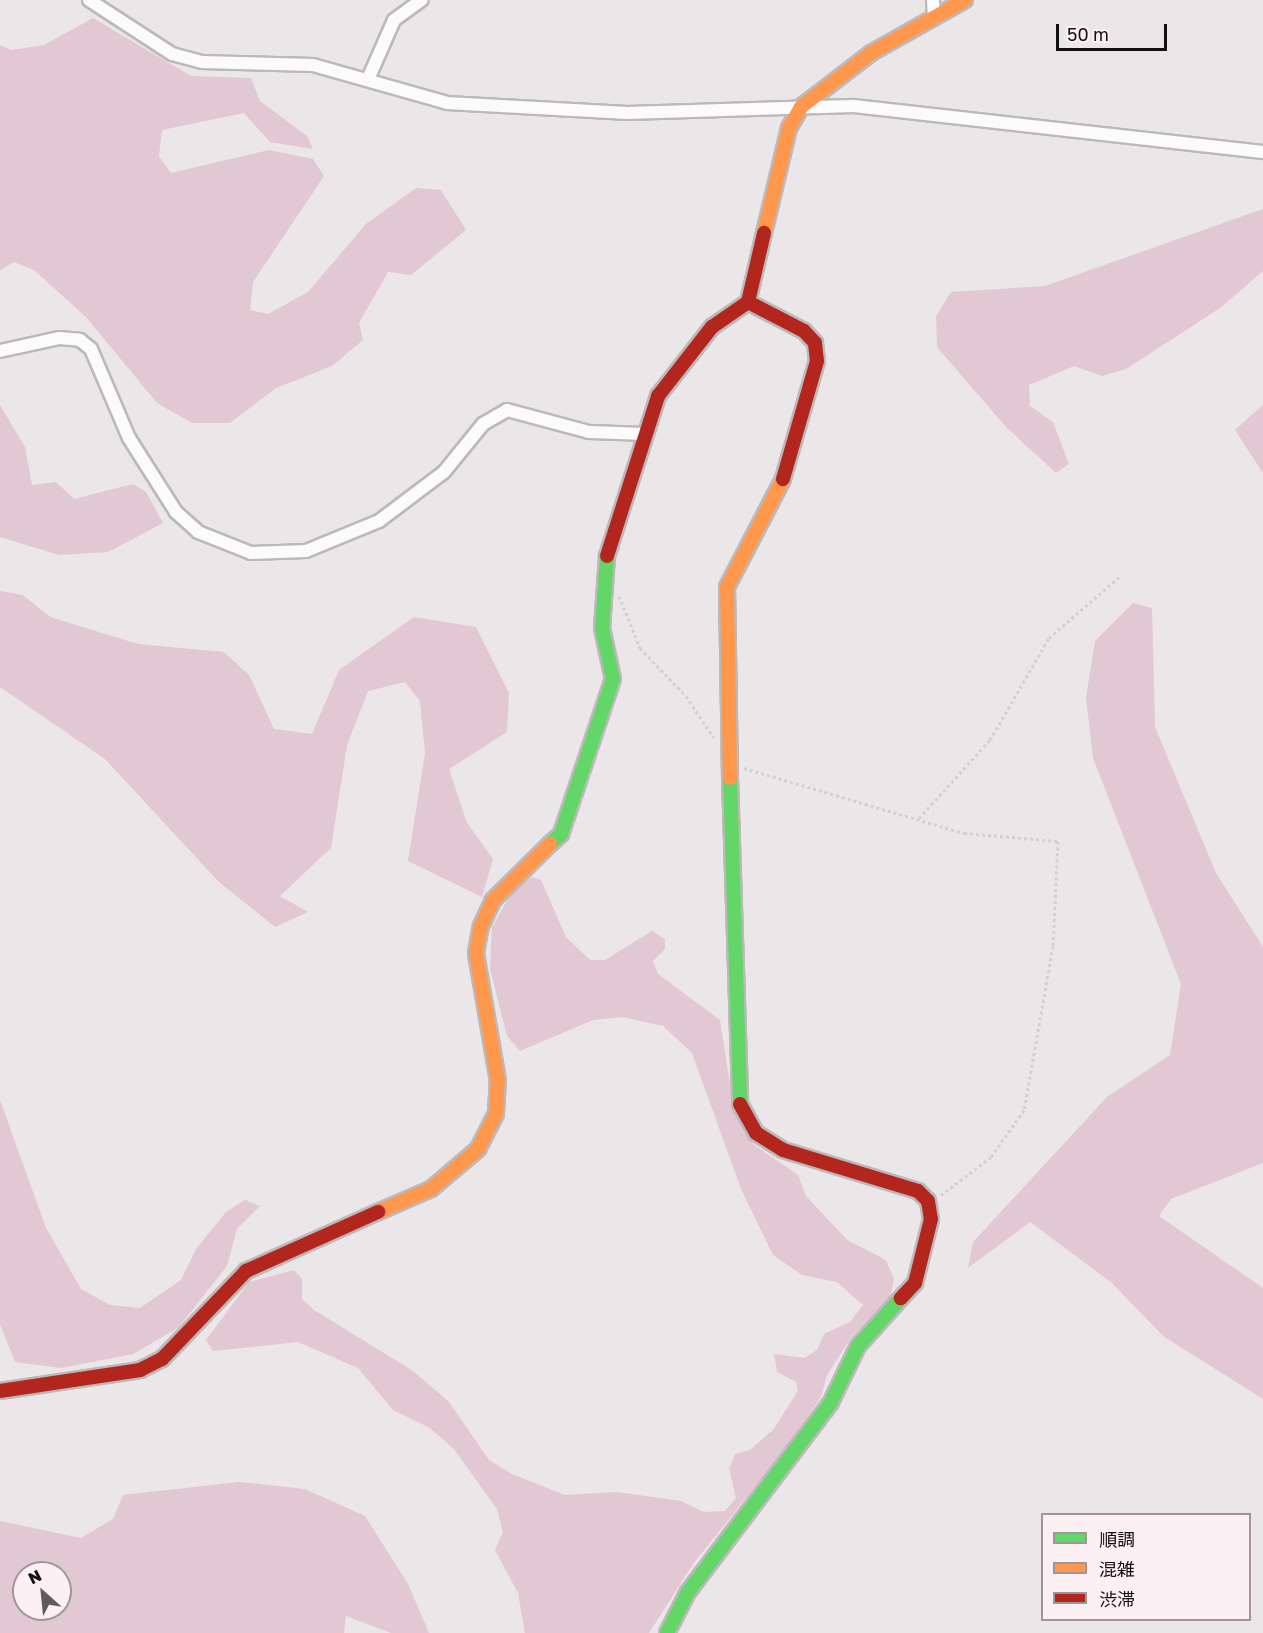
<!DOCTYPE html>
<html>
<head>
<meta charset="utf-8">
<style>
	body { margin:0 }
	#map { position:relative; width:1263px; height:1633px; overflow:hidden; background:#ebe6e8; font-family:"Golos Text","Noto Sans JP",sans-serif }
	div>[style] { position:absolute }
	.green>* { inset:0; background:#e1c8d2 }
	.path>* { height:3px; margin-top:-1.5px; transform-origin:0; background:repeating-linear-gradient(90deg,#d2d1d1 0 3px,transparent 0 6px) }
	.roads { filter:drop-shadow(2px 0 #bdb9bb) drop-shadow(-2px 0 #bdb9bb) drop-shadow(0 2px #bdb9bb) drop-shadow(0 -2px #bdb9bb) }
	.street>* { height:12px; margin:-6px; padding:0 6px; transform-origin:6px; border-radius:6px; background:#fcfbfc }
	.fast>* { height:14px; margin:-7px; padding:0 7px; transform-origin:7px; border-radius:7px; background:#63d668 }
	.slow>* { height:14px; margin:-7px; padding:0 7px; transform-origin:7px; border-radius:7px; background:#ff974d }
	.jam>* { height:14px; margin:-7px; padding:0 7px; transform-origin:7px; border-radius:7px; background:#b3261e }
	span { translate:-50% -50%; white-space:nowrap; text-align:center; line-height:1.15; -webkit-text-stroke:5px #fcf0f4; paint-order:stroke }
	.legend { position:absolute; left:1041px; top:1513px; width:210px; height:108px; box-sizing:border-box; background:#fcf0f4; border:2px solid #9f9699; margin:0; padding:8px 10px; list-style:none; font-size:18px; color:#131011 }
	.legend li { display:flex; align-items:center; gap:12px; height:30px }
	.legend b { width:30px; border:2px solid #9f9699 }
	.north { position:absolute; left:12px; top:1561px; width:60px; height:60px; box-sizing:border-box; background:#fcf0f4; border:2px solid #9f9699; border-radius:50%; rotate:333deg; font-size:16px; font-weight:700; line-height:24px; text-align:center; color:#131011 }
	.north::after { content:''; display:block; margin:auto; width:21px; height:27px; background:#5f5b5c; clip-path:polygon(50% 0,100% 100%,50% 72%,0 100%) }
	.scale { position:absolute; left:1056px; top:24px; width:111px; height:27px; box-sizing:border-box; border:3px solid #131011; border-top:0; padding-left:8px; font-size:18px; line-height:21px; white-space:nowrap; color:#131011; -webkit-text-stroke:4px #fcf0f4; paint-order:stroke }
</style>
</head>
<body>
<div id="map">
	<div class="green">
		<div style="clip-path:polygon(93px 18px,191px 76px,251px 78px,260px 101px,307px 136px,313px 149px,270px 142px,244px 113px,162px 130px,159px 156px,171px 173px,269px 150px,313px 159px,324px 176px,253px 282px,250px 310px,268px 314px,308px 292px,366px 224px,416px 188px,441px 190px,466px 230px,411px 275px,388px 272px,359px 323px,363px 340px,332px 366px,276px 388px,230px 423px,192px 423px,157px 403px,86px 317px,34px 270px,14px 262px,0 270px,0 45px,11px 50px,44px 45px)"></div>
		<div style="clip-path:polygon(1263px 209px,1263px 271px,1220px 308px,1126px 369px,1102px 376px,1074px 366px,1029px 385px,1030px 406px,1053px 422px,1069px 464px,1056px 473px,1006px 427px,937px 347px,936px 316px,951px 292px,1045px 286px)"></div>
		<div style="clip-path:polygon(0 405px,25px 447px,32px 485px,56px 482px,74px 499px,133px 484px,146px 492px,163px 523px,108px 552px,59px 555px,0 537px)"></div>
		<div style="clip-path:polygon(1263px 405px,1263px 473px,1235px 430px)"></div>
		<div style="clip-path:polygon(0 591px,23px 595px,50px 617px,138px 644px,224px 652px,249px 675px,274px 729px,312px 734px,339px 670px,414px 617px,476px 627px,509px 693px,507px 732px,449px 769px,467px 823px,493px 859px,482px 897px,408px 861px,425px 753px,420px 701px,405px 682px,368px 691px,347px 745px,331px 848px,280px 896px,308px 912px,275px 927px,218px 881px,105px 759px,0 687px)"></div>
		<div style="clip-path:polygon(1133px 603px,1152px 608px,1155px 727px,1216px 873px,1263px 947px,1263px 1163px,1171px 1199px,1159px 1216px,1263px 1288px,1263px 1399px,1163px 1336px,1112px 1283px,1030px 1222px,968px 1268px,973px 1242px,1107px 1097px,1170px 1055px,1181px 984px,1093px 758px,1086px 697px,1095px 641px)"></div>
		<div style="clip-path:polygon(531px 877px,541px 880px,566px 937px,590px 960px,605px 960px,652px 931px,665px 939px,665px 949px,653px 961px,658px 974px,720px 1020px,734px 1111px,753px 1144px,798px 1175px,806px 1196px,847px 1240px,886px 1260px,894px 1279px,890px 1297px,850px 1339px,827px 1375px,821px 1397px,783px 1452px,693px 1564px,649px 1633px,525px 1633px,518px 1593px,495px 1550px,503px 1532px,497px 1509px,454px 1449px,430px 1428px,393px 1410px,358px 1368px,298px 1342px,213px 1351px,206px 1340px,249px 1282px,294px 1270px,302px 1279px,302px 1299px,314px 1310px,413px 1371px,449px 1402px,489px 1460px,512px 1474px,565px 1495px,617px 1492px,681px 1501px,704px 1512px,725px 1511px,736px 1498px,729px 1469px,735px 1454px,750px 1450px,773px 1430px,798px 1391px,796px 1382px,777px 1372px,774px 1354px,805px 1358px,817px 1350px,824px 1334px,850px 1322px,863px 1305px,837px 1282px,802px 1275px,773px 1255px,741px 1189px,692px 1053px,663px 1026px,622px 1017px,593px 1020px,520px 1051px,507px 1036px,490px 969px,492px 927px,510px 895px)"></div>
		<div style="clip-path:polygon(0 1100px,46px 1228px,81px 1289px,110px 1305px,140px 1308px,181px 1280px,196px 1249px,226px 1212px,245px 1200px,260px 1206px,237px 1229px,227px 1266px,178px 1328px,133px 1354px,61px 1368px,15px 1362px,0 1324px)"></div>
		<div style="clip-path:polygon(evenodd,239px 1482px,305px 1489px,365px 1516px,408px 1584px,429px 1633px,391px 1633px,346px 1616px,344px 1633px,0 1633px,0 1521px,81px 1538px,113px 1519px,123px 1495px,239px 1482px,24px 1573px,60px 1573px,60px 1609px,24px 1609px,24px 1573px)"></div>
	</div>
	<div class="path">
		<div style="left:619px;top:596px;width:56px;rotate:68deg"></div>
		<div style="left:640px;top:648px;width:66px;rotate:46.2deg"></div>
		<div style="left:686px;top:696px;width:50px;rotate:56.3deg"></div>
		<div style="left:744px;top:768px;width:229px;rotate:16.5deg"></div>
		<div style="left:964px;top:833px;width:94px;rotate:4.9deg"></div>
		<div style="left:1058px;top:841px;width:105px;rotate:92.7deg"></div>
		<div style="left:1053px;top:946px;width:167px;rotate:100deg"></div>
		<div style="left:1024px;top:1110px;width:57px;rotate:125.1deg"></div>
		<div style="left:991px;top:1157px;width:63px;rotate:142.8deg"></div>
		<div style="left:919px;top:818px;width:105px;rotate:-47.7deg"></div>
		<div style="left:990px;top:740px;width:118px;rotate:-60deg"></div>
		<div style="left:1049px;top:638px;width:93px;rotate:-41.1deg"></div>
	</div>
	<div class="roads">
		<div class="street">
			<div style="left:89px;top:0;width:99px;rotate:33deg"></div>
			<div style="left:172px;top:54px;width:31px;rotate:15deg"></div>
			<div style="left:202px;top:62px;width:111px;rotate:1.5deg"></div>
			<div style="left:313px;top:65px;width:139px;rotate:15.8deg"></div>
			<div style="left:447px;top:103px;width:181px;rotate:3.2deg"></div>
			<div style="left:628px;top:113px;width:225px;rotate:-1.8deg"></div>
			<div style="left:853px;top:106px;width:413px;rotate:6.4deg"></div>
			<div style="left:933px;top:0;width:18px;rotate:87deg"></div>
			<div style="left:369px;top:77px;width:62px;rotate:-66.3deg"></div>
			<div style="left:394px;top:20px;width:34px;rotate:-36deg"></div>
			<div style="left:0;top:351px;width:60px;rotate:-12.4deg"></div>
			<div style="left:59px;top:338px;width:21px;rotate:5deg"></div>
			<div style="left:80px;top:340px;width:14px;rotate:39deg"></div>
			<div style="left:91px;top:349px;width:97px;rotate:66.9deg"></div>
			<div style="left:129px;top:438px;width:88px;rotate:57.6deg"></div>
			<div style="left:176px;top:512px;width:30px;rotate:42deg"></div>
			<div style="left:198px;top:532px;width:57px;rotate:21.6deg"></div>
			<div style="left:251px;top:553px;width:55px;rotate:-2.1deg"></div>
			<div style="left:306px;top:551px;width:79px;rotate:-22.3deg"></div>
			<div style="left:379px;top:521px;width:81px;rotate:-37deg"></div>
			<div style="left:444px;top:472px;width:62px;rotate:-50.9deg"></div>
			<div style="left:483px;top:424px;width:28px;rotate:-30deg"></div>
			<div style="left:507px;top:410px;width:85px;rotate:15deg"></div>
			<div style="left:589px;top:432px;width:55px;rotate:2.1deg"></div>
		</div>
		<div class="fast">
			<div style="left:730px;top:778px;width:326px;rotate:88.2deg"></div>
			<div style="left:550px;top:844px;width:15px;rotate:-42deg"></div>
			<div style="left:561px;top:834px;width:163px;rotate:-71.5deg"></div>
			<div style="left:613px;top:679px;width:52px;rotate:-102.2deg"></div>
			<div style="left:602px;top:628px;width:72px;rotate:-86deg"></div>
			<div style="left:667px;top:1633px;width:46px;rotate:-62.9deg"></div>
			<div style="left:688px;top:1592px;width:238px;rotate:-53deg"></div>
			<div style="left:831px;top:1402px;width:62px;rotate:-64.3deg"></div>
			<div style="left:858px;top:1346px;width:64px;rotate:-48.1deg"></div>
		</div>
		<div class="slow">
			<div style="left:764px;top:233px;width:108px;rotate:-76.6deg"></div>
			<div style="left:789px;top:128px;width:24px;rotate:-60deg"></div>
			<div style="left:801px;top:107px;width:88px;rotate:-37.6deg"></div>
			<div style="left:871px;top:53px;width:108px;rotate:-29.4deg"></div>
			<div style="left:730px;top:778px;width:191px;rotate:-90.9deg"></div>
			<div style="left:727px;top:587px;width:122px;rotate:-62.6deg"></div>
			<div style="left:378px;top:1212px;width:58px;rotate:-23.5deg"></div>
			<div style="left:431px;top:1189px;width:62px;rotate:-40.4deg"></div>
			<div style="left:478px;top:1149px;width:39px;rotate:-63deg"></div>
			<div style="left:496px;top:1114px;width:33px;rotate:-87deg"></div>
			<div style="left:498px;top:1081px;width:130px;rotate:-99.8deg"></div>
			<div style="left:476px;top:953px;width:27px;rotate:-80deg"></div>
			<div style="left:481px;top:926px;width:29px;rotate:-65deg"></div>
			<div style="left:493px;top:900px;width:80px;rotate:-44.5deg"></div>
		</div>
		<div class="jam">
			<div style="left:748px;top:302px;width:63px;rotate:27.4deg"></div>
			<div style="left:804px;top:331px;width:16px;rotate:47deg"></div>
			<div style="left:815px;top:343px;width:18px;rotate:84deg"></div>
			<div style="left:817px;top:361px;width:123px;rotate:106.1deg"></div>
			<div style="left:607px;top:556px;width:168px;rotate:-72.3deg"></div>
			<div style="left:658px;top:396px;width:88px;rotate:-52deg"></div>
			<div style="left:712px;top:327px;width:44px;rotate:-34.8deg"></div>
			<div style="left:748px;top:302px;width:71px;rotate:-76.9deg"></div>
			<div style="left:740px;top:1104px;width:33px;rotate:61deg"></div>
			<div style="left:756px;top:1133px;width:32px;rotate:32deg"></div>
			<div style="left:783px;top:1150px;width:141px;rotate:16.9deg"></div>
			<div style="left:918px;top:1191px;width:14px;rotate:45deg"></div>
			<div style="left:928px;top:1201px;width:18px;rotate:81deg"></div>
			<div style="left:931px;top:1219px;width:66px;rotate:104deg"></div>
			<div style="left:915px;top:1283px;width:21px;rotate:133deg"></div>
			<div style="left:0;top:1391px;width:142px;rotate:-8.5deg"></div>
			<div style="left:140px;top:1370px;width:25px;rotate:-27deg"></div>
			<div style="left:162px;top:1359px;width:122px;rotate:-46.3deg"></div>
			<div style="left:246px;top:1271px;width:145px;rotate:-24.1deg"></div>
		</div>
	</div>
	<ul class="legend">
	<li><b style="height:8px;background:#63d668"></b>順調</li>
	<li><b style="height:8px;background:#ff974d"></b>混雑</li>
	<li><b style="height:8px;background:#b3261e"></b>渋滞</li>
	</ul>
	<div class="north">N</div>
	<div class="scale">50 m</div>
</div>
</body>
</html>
